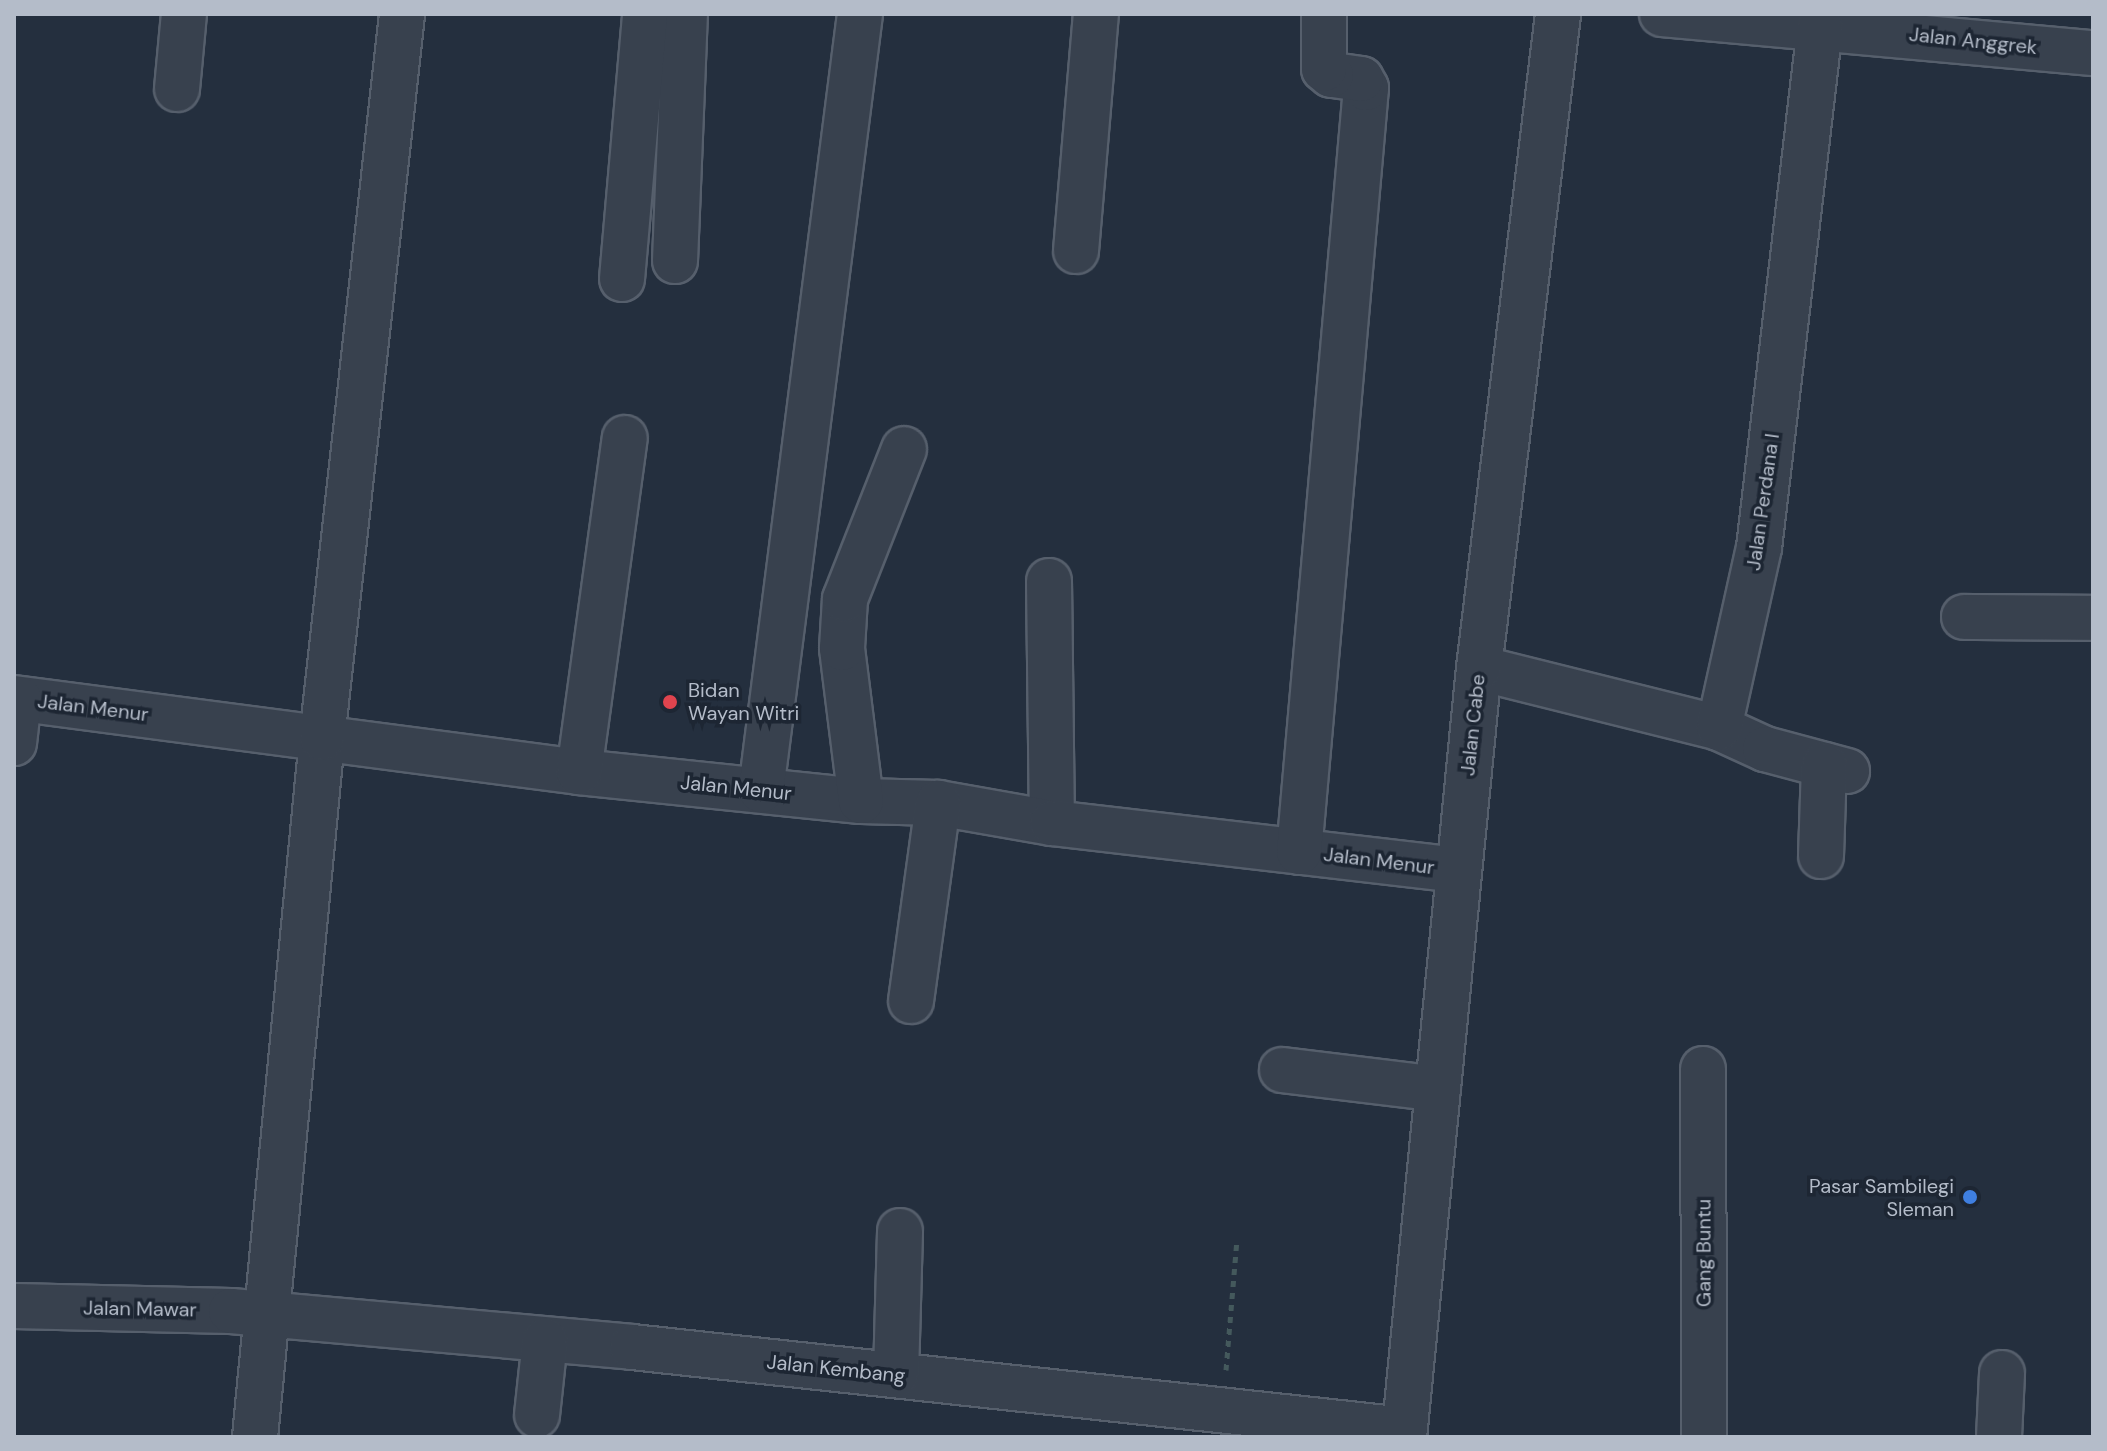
<!DOCTYPE html>
<html>
<head>
<meta charset="utf-8">
<style>
	body { margin:0 }
	#map { position:relative; width:2107px; height:1451px; overflow:hidden; background:#242f3e; font-family:"DM Sans",sans-serif }
	div>[style] { position:absolute }
	.path>* { height:5px; margin-top:-2.5px; transform-origin:0; background:repeating-linear-gradient(90deg,#44595c 0 6px,transparent 0 12px) }
	.roads { filter:drop-shadow(2px 0 #565f6c) drop-shadow(-2px 0 #565f6c) drop-shadow(0 2px #565f6c) drop-shadow(0 -2px #565f6c) }
	.minor>* { height:44px; margin:-22px; padding:0 22px; transform-origin:22px; border-radius:22px; background:#38414e }
	.dots>* { width:22px; height:22px; translate:-50% -50%; box-sizing:border-box; border:4px solid #1d2633; border-radius:50% }
	span { translate:-50% -50%; white-space:nowrap; text-align:center; line-height:1.15; -webkit-text-stroke:7px #1d2633; paint-order:stroke }
	.street-label { font-size:20px; color:#b4bcc9 }
	.poi-label { font-size:20px; color:#b4bcc9 }
	.left { translate:0 -50%; text-align:left }
	.right { translate:-100% -50%; text-align:right }
	.frame { position:absolute; inset:0; border:16px solid #b4bcc9; pointer-events:none }
</style>
</head>
<body>
<div id="map">
	<div class="path">
		<div style="left:1226px;top:1370px;width:131px;rotate:-85.2deg"></div>
	</div>
	<div class="roads">
		<div class="minor">
			<div style="left:1662px;top:14px;width:433px;rotate:5.2deg"></div>
			<div style="left:177px;top:89px;width:75px;rotate:-84.7deg"></div>
			<div style="left:1076px;top:251px;width:238px;rotate:-85.2deg"></div>
			<div style="left:675px;top:261px;width:247px;rotate:-87.7deg"></div>
			<div style="left:622px;top:279px;width:266px;rotate:-85deg"></div>
			<div style="left:1049px;top:581px;width:242px;rotate:89.3deg"></div>
			<div style="left:1964px;top:617px;width:129px;rotate:0.4deg"></div>
			<div style="left:1479px;top:668px;width:247px;rotate:14deg"></div>
			<div style="left:1719px;top:728px;width:51px;rotate:24.5deg"></div>
			<div style="left:1765px;top:749px;width:85px;rotate:15deg"></div>
			<div style="left:14px;top:698px;width:570px;rotate:7.46deg"></div>
			<div style="left:579px;top:772px;width:283px;rotate:5.9deg"></div>
			<div style="left:861px;top:801px;width:77px;rotate:1.5deg"></div>
			<div style="left:938px;top:803px;width:116px;rotate:10deg"></div>
			<div style="left:1052px;top:823px;width:409px;rotate:6.6deg"></div>
			<div style="left:1719px;top:728px;width:184px;rotate:-77.5deg"></div>
			<div style="left:1759px;top:548px;width:525px;rotate:-83.32deg"></div>
			<div style="left:14px;top:743px;width:44px;rotate:-83.5deg"></div>
			<div style="left:579px;top:772px;width:337px;rotate:-82.2deg"></div>
			<div style="left:761px;top:790px;width:782px;rotate:-82.73deg"></div>
			<div style="left:861px;top:801px;width:154px;rotate:-97.1deg"></div>
			<div style="left:842px;top:648px;width:49px;rotate:-86.5deg"></div>
			<div style="left:845px;top:599px;width:161px;rotate:-68.5deg"></div>
			<div style="left:1299px;top:852px;width:767px;rotate:-84.99deg"></div>
			<div style="left:1366px;top:88px;width:10px;rotate:-119deg"></div>
			<div style="left:1361px;top:79px;width:30px;rotate:-172deg"></div>
			<div style="left:1331px;top:75px;width:9px;rotate:-139deg"></div>
			<div style="left:1324px;top:69px;width:55px;rotate:-90deg"></div>
			<div style="left:1821px;top:856px;width:91px;rotate:-88.1deg"></div>
			<div style="left:911px;top:1001px;width:200px;rotate:-82.2deg"></div>
			<div style="left:1703px;top:1069px;width:368px;rotate:89.8deg"></div>
			<div style="left:1282px;top:1070px;width:157px;rotate:6.9deg"></div>
			<div style="left:14px;top:1306px;width:217px;rotate:1.3deg"></div>
			<div style="left:231px;top:1311px;width:403px;rotate:5.1deg"></div>
			<div style="left:632px;top:1347px;width:777px;rotate:6.13deg"></div>
			<div style="left:896px;top:1375px;width:144px;rotate:-88.4deg"></div>
			<div style="left:537px;top:1415px;width:75px;rotate:-83.9deg"></div>
			<div style="left:255px;top:1437px;width:702px;rotate:-84.52deg"></div>
			<div style="left:322px;top:738px;width:728px;rotate:-83.69deg"></div>
			<div style="left:1404px;top:1437px;width:773px;rotate:-84.43deg"></div>
			<div style="left:1479px;top:668px;width:659px;rotate:-83.11deg"></div>
			<div style="left:1999px;top:1437px;width:64px;rotate:-87.3deg"></div>
		</div>
	</div>
	<div class="dots">
		<div style="left:670px;top:702px;background:#e0444e"></div>
		<div style="left:1970px;top:1197px;background:#3f7fe0"></div>
	</div>
	<div class="street-label">
		<span style="left:1973px;top:41px;rotate:6deg">Jalan Anggrek</span>
		<span style="left:1763px;top:502px;rotate:-82deg">Jalan Perdana I</span>
		<span style="left:93px;top:708px;rotate:7deg">Jalan Menur</span>
		<span style="left:1473px;top:725px;rotate:-84deg">Jalan Cabe</span>
		<span style="left:736px;top:788px;rotate:6deg">Jalan Menur</span>
		<span style="left:1379px;top:861px;rotate:7deg">Jalan Menur</span>
		<span style="left:1704px;top:1253px;rotate:-90deg">Gang Buntu</span>
		<span style="left:140px;top:1309px;rotate:1deg">Jalan Mawar</span>
		<span style="left:836px;top:1369px;rotate:6deg">Jalan Kembang</span>
	</div>
	<div class="poi-label">
		<span class="left" style="left:688px;top:702px">Bidan<br>Wayan Witri</span>
		<span class="right" style="left:1954px;top:1198px">Pasar Sambilegi<br>Sleman</span>
	</div>
	<div class="frame"></div>
</div>
</body>
</html>
